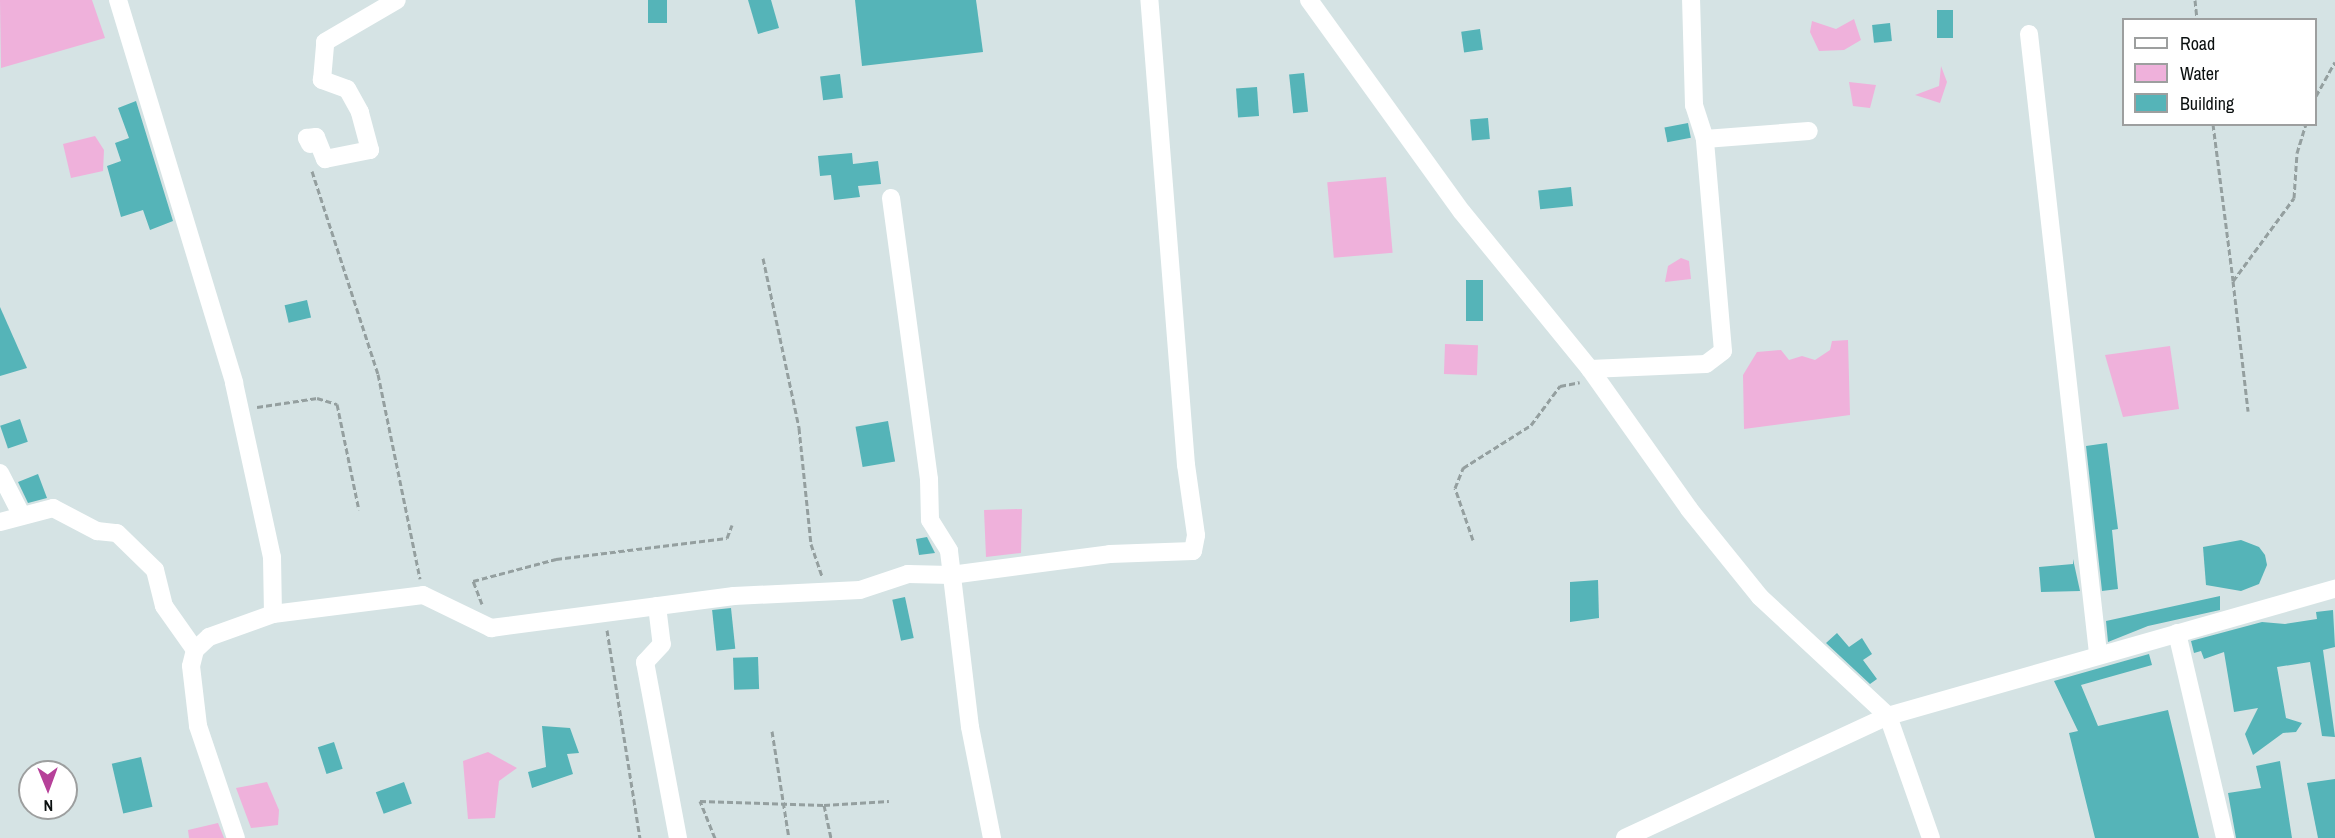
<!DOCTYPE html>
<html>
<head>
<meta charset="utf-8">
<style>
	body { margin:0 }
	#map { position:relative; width:2335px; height:838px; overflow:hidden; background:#d5e3e4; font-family:"Archivo Narrow",sans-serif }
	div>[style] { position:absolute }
	.water>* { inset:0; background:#efb1db; transform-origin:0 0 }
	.building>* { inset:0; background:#55b4b8; transform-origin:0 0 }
	.path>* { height:3px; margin-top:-1.5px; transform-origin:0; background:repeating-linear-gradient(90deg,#949f9f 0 6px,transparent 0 9px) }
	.street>* { height:18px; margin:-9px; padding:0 9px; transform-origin:9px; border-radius:9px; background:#fff }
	span { translate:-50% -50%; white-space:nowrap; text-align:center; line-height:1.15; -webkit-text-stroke:4.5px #fff; paint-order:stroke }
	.legend { position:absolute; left:2122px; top:18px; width:195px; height:108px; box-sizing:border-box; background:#fff; border:2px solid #9d9f9f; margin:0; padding:8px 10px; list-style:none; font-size:18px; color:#0b1010 }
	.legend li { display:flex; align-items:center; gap:12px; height:30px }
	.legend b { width:30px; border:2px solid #9d9f9f }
	.north { position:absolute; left:18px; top:760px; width:60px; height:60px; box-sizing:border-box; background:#fff; border:2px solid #9d9f9f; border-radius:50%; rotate:179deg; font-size:16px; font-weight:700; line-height:24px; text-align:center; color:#0b1010 }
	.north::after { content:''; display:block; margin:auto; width:21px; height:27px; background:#b64199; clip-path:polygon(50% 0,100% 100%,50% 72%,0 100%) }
</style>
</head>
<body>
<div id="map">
	<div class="water">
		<div style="clip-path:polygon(0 0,92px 0,105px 38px,1px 68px)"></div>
		<div style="clip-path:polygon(1854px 19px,1861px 40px,1844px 50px,1819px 51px,1810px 32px,1812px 21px,1836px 29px)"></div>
		<div style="clip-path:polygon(1941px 66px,1947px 82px,1940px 103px,1915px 95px,1939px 86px)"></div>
		<div style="clip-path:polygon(1849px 82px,1876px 85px,1870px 108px,1853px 106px)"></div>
		<div style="clip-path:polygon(95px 136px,104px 150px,103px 171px,71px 178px,63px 144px)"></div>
		<div style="left:1386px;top:177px;width:76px;height:59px;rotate:85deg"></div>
		<div style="clip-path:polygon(1681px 258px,1689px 261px,1691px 279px,1665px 282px,1668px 266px)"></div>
		<div style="clip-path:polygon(1848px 340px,1850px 415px,1744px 429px,1743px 375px,1757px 352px,1781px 350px,1789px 360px,1802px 356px,1815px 360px,1830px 350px,1832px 341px)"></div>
		<div style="left:1445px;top:344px;width:33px;height:30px;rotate:2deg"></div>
		<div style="clip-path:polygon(2170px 346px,2179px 409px,2123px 417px,2105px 355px)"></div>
		<div style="clip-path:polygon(1022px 509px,1021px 553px,986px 557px,984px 510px)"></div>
		<div style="clip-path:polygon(488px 752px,517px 768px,499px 781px,495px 818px,468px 819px,463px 761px)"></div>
		<div style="clip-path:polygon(267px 782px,279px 810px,278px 825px,251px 828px,236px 788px)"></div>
		<div style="clip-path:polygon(218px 823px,224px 838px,189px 838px,188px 830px)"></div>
	</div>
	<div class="building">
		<div style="left:648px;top:0;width:19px;height:23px"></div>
		<div style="clip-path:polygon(748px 0,771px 0,779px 28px,758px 34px)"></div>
		<div style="clip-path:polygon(855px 0,976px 0,983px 52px,862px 66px)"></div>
		<div style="left:1937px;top:10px;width:16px;height:28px"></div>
		<div style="left:1890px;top:23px;width:18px;height:18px;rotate:84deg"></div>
		<div style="left:1480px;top:29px;width:21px;height:19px;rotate:82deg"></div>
		<div style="left:1304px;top:73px;width:39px;height:15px;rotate:84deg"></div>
		<div style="left:840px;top:74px;width:24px;height:20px;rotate:83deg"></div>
		<div style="left:1257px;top:87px;width:29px;height:21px;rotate:86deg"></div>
		<div style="clip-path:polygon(136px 101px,173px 221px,150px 230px,143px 210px,121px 217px,107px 166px,121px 161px,115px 143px,129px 138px,118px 108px)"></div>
		<div style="left:1488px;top:118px;width:21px;height:18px;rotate:85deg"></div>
		<div style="left:1688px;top:123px;width:15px;height:24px;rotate:79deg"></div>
		<div style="clip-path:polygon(852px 153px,853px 164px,878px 161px,881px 184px,858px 186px,860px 197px,834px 200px,831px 175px,820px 176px,818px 156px)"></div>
		<div style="left:1571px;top:187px;width:19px;height:33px;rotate:84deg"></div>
		<div style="left:1466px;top:280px;width:17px;height:41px"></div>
		<div style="left:307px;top:300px;width:18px;height:23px;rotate:77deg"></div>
		<div style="clip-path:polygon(0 307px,27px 368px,0 376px)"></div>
		<div style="left:20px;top:419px;width:24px;height:21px;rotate:71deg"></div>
		<div style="left:888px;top:421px;width:41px;height:33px;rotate:80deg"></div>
		<div style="clip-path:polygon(2107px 443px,2118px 529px,2112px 530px,2118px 589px,2102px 591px,2086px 446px)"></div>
		<div style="clip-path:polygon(38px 474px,47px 498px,28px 503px,18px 482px)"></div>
		<div style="clip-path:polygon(927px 537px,935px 553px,919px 555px,916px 539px)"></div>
		<div style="clip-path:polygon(2241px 540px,2259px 547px,2265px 555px,2267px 565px,2259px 584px,2241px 591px,2206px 585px,2203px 547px)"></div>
		<div style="clip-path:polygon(2073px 559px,2080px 591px,2041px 592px,2039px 567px,2073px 564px)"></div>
		<div style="clip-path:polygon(1598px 580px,1599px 618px,1570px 622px,1570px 582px)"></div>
		<div style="clip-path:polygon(2220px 596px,2220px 610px,2148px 626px,2108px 642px,2106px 621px)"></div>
		<div style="left:905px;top:597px;width:42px;height:13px;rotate:78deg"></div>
		<div style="left:731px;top:608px;width:41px;height:19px;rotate:84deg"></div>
		<div style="clip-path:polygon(2333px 610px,2335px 647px,2323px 650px,2335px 737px,2322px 736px,2310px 662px,2277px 667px,2286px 718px,2302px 723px,2296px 732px,2283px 733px,2253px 755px,2245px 734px,2258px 708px,2234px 712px,2224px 652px,2204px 659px,2201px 651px,2194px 653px,2191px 641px,2262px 622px,2285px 624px,2317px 619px,2316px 612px)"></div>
		<div style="clip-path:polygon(1837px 633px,1849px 647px,1862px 638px,1872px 654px,1863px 660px,1877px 679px,1870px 684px,1826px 643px)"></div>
		<div style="clip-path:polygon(2149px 654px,2152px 665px,2081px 685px,2098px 726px,2168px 710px,2199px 838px,2095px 838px,2069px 733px,2078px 731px,2054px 681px)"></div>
		<div style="left:758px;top:657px;width:32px;height:25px;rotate:88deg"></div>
		<div style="clip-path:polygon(542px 726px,570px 728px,579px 753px,567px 754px,573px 774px,532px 788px,528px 772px,546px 767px)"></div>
		<div style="left:334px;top:742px;width:28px;height:17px;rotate:72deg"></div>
		<div style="left:141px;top:757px;width:51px;height:30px;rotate:77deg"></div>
		<div style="clip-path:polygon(2280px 761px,2292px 838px,2236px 838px,2228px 793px,2261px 788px,2256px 766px)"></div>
		<div style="clip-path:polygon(2335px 779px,2335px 838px,2318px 838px,2307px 783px)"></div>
		<div style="left:404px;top:782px;width:23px;height:30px;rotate:70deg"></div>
	</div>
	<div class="path">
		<div style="left:2195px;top:0;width:20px;rotate:84deg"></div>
		<div style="left:2316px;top:96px;width:39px;rotate:-61deg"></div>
		<div style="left:2213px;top:124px;width:158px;rotate:82.7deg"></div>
		<div style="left:2233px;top:281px;width:103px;rotate:-53.7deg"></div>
		<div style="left:2294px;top:198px;width:45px;rotate:-86.2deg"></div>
		<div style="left:2297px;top:153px;width:30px;rotate:-73deg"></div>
		<div style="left:312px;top:171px;width:213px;rotate:72deg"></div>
		<div style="left:378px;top:374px;width:209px;rotate:78.4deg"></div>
		<div style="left:763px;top:258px;width:174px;rotate:78deg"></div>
		<div style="left:799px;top:428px;width:117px;rotate:84.1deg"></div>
		<div style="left:811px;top:544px;width:34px;rotate:71deg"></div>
		<div style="left:2233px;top:281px;width:131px;rotate:83.4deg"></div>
		<div style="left:257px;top:407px;width:61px;rotate:-8.5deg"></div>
		<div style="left:317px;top:398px;width:21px;rotate:17deg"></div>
		<div style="left:337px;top:404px;width:108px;rotate:78.3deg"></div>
		<div style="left:1473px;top:540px;width:55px;rotate:-109.1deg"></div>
		<div style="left:1455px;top:488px;width:22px;rotate:-68deg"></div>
		<div style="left:1463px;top:468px;width:80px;rotate:-32.3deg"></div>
		<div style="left:1531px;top:425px;width:49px;rotate:-53.4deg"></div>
		<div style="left:1560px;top:386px;width:20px;rotate:-11deg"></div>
		<div style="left:482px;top:604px;width:25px;rotate:-111deg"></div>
		<div style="left:473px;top:581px;width:86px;rotate:-14.8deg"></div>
		<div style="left:556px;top:559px;width:172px;rotate:-7deg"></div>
		<div style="left:727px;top:538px;width:14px;rotate:-69deg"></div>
		<div style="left:607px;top:630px;width:211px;rotate:81deg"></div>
		<div style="left:772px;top:731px;width:108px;rotate:81deg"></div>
		<div style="left:824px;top:805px;width:34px;rotate:78deg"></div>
		<div style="left:715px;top:838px;width:40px;rotate:-112deg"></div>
		<div style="left:700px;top:801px;width:124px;rotate:1.8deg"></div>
		<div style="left:824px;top:805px;width:65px;rotate:-3.5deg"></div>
	</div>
	<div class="street">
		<div style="left:118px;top:0;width:400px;rotate:73.1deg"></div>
		<div style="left:234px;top:383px;width:178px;rotate:77.7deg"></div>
		<div style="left:272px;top:557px;width:57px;rotate:89deg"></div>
		<div style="left:273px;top:614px;width:68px;rotate:160.2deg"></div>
		<div style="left:209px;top:637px;width:19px;rotate:137deg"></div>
		<div style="left:195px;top:650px;width:16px;rotate:104deg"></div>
		<div style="left:191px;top:666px;width:60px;rotate:83.3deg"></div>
		<div style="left:198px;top:726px;width:118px;rotate:71.3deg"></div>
		<div style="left:1309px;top:0;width:261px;rotate:54.2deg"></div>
		<div style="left:1462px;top:212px;width:203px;rotate:50.8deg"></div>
		<div style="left:1590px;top:369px;width:171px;rotate:54.7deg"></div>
		<div style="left:1689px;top:509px;width:113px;rotate:51.1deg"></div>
		<div style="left:1760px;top:597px;width:175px;rotate:42.9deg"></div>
		<div style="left:1888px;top:716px;width:129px;rotate:70.6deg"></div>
		<div style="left:2029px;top:34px;width:623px;rotate:83.64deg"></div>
		<div style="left:1705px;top:139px;width:104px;rotate:-4.4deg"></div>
		<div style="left:310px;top:144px;width:7px;rotate:-117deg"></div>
		<div style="left:307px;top:138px;width:9px;rotate:-6deg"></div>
		<div style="left:316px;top:137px;width:24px;rotate:68deg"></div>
		<div style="left:325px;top:159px;width:46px;rotate:-11.3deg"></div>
		<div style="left:370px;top:150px;width:39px;rotate:-105deg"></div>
		<div style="left:360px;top:112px;width:26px;rotate:-119deg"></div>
		<div style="left:347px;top:89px;width:27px;rotate:-160deg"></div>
		<div style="left:322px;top:80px;width:38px;rotate:-85deg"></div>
		<div style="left:325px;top:42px;width:83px;rotate:-30.3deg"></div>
		<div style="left:891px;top:198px;width:284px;rotate:82.3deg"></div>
		<div style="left:929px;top:479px;width:41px;rotate:88.6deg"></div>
		<div style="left:930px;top:520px;width:36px;rotate:58deg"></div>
		<div style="left:949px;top:551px;width:177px;rotate:83.2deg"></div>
		<div style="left:970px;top:727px;width:113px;rotate:78.8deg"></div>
		<div style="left:1590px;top:369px;width:116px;rotate:-2.5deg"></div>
		<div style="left:1706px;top:364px;width:21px;rotate:-37deg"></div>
		<div style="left:1723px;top:351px;width:213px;rotate:-94.9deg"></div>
		<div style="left:1705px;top:139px;width:36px;rotate:-108deg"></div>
		<div style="left:1694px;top:105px;width:105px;rotate:-91.6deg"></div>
		<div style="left:0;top:473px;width:48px;rotate:62.9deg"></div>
		<div style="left:0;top:522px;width:55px;rotate:-14.8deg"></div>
		<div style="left:53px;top:508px;width:50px;rotate:27.6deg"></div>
		<div style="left:97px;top:531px;width:20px;rotate:6deg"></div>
		<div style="left:117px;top:533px;width:53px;rotate:44.2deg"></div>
		<div style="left:155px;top:570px;width:37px;rotate:76deg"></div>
		<div style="left:164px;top:606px;width:54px;rotate:54.8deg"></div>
		<div style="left:657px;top:606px;width:38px;rotate:83deg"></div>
		<div style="left:662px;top:644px;width:25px;rotate:133deg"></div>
		<div style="left:645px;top:662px;width:179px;rotate:79.4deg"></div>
		<div style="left:273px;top:614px;width:151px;rotate:-7.2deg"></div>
		<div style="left:423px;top:595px;width:76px;rotate:25.9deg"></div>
		<div style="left:491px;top:628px;width:245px;rotate:-7.5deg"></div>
		<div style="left:734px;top:596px;width:126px;rotate:-2.7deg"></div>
		<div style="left:860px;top:590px;width:51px;rotate:-18.4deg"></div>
		<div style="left:908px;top:574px;width:43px;rotate:1.3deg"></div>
		<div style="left:951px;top:575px;width:160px;rotate:-7.5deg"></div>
		<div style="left:1110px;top:554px;width:83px;rotate:-2.1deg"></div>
		<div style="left:1193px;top:551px;width:16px;rotate:-79deg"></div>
		<div style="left:1196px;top:535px;width:71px;rotate:-98.1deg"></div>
		<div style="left:1186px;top:465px;width:466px;rotate:-94.5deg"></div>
		<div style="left:2177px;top:633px;width:211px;rotate:76.8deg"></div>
		<div style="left:1625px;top:838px;width:290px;rotate:-24.9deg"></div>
		<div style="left:1888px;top:716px;width:465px;rotate:-15.9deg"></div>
	</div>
	<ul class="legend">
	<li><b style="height:8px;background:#fff"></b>Road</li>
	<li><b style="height:16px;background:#efb1db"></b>Water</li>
	<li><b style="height:16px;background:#55b4b8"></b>Building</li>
	</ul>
	<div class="north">N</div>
</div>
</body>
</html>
